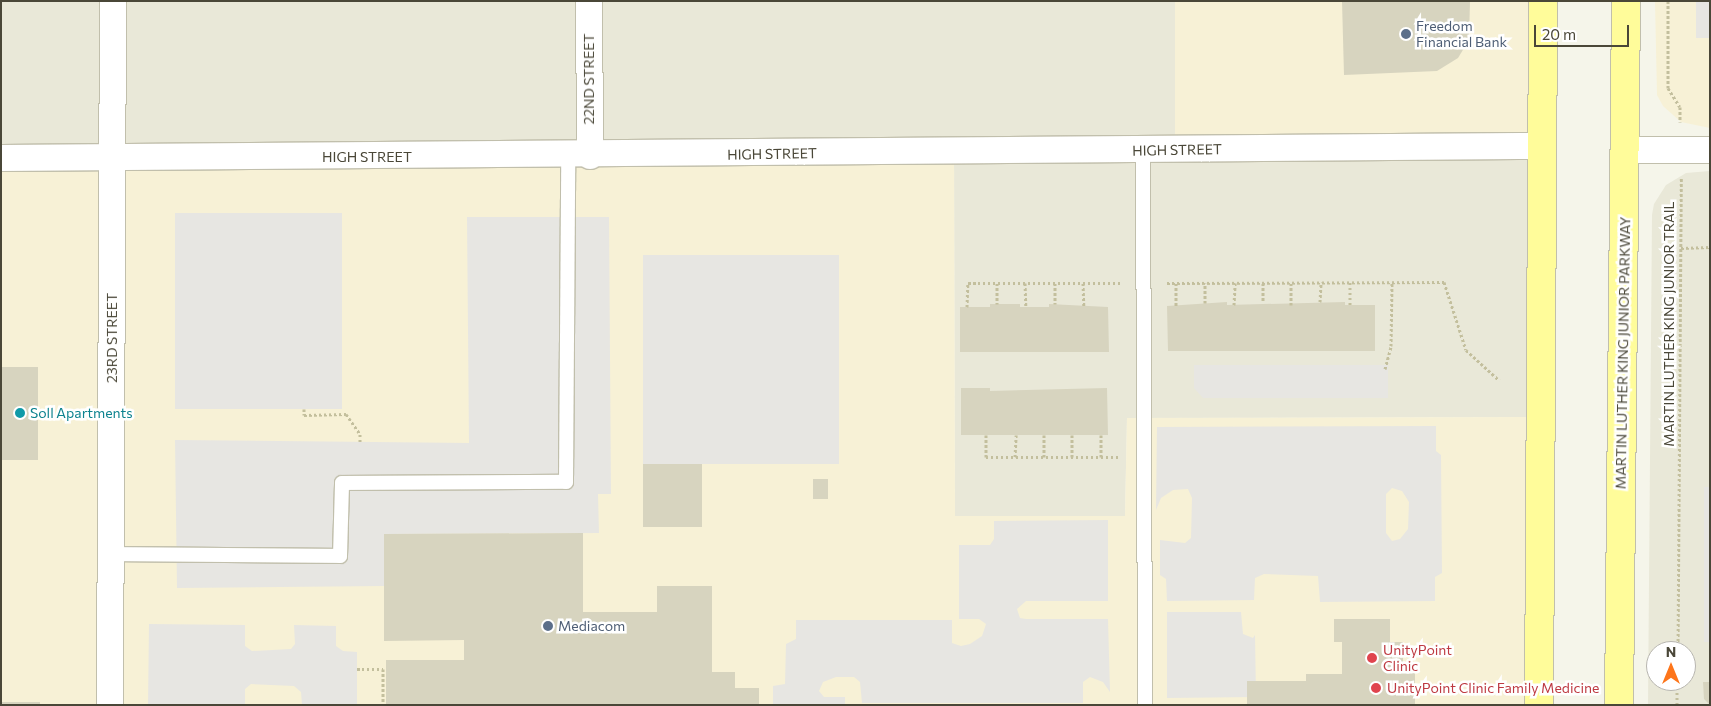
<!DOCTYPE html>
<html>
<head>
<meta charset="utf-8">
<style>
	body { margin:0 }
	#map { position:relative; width:1711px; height:706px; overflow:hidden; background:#f5f5ea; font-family:Commissioner,sans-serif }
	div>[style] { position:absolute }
	.residential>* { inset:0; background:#e9e8d8 }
	.commercial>* { inset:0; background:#f7f1d6; transform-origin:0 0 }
	.parking>* { inset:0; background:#e7e6e2; transform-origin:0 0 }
	.building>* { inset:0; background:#d7d4bf; transform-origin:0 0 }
	.path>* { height:3px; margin-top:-1.5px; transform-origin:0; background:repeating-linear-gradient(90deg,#c3bf9d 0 2.5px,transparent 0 5px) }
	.roads { filter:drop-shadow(1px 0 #c1bfac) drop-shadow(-1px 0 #c1bfac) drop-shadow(0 1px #c1bfac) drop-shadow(0 -1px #c1bfac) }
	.lane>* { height:14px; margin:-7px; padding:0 7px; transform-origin:7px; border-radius:7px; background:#fff }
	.street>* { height:26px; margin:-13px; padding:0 13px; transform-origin:13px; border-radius:13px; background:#fff }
	.primary>* { height:28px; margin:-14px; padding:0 14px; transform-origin:14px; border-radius:14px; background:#fffc9a }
	.dots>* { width:14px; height:14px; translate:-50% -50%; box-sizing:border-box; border:2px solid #fff; border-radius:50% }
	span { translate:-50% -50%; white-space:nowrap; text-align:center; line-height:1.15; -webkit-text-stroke:5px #fff; paint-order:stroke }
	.service-label { font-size:14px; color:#4e5e75 }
	.left { translate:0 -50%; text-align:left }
	.street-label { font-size:14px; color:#4a4738 }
	.culture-label { font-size:14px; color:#0d838f }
	.health-label { font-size:14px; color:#be3a42 }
	.frame { position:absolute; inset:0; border:2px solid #4a4738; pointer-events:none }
	.north { position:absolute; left:1646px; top:641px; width:50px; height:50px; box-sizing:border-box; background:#fff; border:1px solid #b7b5af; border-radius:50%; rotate:0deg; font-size:14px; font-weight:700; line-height:20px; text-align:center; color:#4a4738 }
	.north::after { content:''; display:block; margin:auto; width:18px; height:22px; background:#fd751a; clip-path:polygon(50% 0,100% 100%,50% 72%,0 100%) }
	.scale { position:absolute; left:1534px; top:25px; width:95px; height:22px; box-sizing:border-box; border:2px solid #4a4738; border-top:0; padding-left:6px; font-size:15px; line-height:18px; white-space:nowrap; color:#4a4738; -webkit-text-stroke:4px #fff; paint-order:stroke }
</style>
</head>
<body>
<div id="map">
	<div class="residential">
		<div style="clip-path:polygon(1px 1px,1175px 1px,1179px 150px,1542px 146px,1541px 417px,1127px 418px,1125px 516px,955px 516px,954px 152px,1px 158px)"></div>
		<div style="clip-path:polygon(evenodd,1710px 171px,1710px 705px,1648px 705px,1652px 215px,1654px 204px,1666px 185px,1686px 173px,1710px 171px,1656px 651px,1686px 651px,1686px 681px,1656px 681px,1656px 651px)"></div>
	</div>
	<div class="commercial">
		<div style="left:1175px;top:1px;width:368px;height:149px"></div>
		<div style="clip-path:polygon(1655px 1px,1710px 1px,1710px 128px,1681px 122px,1663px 106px,1657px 95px)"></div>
		<div style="clip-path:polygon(954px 152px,955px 516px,1125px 516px,1127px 418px,1541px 417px,1539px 705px,1px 705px,1px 158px)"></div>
	</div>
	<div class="parking">
		<div style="left:1696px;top:1px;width:14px;height:37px"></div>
		<div style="left:175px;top:213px;width:167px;height:196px"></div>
		<div style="clip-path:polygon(467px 217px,609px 217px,611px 494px,598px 494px,599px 533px,385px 534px,384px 586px,177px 588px,175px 440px,469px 443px)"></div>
		<div style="left:643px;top:255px;width:196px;height:209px"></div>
		<div style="clip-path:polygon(1194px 365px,1388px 365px,1388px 398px,1203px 398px,1194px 388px)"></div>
		<div style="clip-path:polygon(evenodd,1436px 426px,1436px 451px,1441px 455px,1442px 573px,1435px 577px,1435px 601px,1320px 602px,1318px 576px,1264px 574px,1255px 578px,1254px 600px,1167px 601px,1166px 579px,1160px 575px,1160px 540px,1185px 543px,1191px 538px,1192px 498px,1188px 489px,1173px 490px,1161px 498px,1156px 510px,1157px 427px,1436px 426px,1392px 488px,1402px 491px,1409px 502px,1408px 529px,1400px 539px,1392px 541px,1386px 533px,1386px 494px,1392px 488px)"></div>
		<div style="left:1704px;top:487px;width:6px;height:155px"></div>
		<div style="clip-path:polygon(1108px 520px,1108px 601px,1026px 601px,1017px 609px,1020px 618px,1026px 619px,1108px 619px,1110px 692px,1103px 682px,1090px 677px,1083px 682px,1083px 703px,862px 703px,860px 682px,854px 677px,836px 677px,823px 682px,819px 691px,824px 697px,845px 697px,845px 705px,773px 705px,773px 686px,785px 684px,786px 644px,796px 639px,796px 620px,952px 620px,952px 643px,961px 646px,970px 644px,982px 636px,986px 624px,979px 619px,959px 619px,959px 545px,990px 545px,994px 539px,994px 521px)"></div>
		<div style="clip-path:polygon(1167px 612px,1241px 612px,1243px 634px,1253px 638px,1255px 635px,1256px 697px,1167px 698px)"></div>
		<div style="clip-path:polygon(149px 624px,245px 625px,245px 646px,252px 651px,291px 649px,295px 644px,294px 625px,336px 626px,336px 646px,343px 651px,357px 652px,357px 705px,302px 705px,301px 692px,294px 686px,251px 684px,245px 689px,245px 705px,148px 705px)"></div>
	</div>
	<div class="building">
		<div style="clip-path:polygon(1342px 1px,1470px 1px,1469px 40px,1458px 58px,1437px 71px,1344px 75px)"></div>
		<div style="clip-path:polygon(1227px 302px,1227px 305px,1345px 302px,1345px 305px,1375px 305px,1375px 351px,1168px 351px,1167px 306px)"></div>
		<div style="clip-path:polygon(990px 304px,1020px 304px,1020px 307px,1049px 307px,1049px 304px,1108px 307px,1109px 352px,960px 352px,960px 307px,990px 307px)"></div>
		<div style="left:1px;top:367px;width:37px;height:93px"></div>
		<div style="clip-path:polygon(961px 388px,990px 388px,990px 391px,1107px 388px,1108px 435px,961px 435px)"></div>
		<div style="left:643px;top:464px;width:59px;height:63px"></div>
		<div style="left:813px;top:479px;width:15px;height:20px"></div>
		<div style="clip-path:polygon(583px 533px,583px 612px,657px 612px,657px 586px,712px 586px,712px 672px,735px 672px,735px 688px,759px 688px,759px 705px,386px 705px,386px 660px,464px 660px,464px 640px,384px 641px,384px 534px)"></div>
		<div style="clip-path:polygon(1334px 619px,1390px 619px,1390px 642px,1403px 642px,1403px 673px,1415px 673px,1415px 705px,1247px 705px,1247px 681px,1306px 681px,1306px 674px,1342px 674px,1342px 642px,1334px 642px)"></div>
		<div style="clip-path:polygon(1703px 682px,1710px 682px,1710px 705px,1704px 699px)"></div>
		<div style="left:1px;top:702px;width:39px;height:3px"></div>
	</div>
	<div class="path">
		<div style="left:1668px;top:1px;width:87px;rotate:90deg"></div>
		<div style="left:1668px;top:88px;width:22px;rotate:58deg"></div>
		<div style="left:1680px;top:107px;width:15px;rotate:90deg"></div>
		<div style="left:1681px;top:248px;width:29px;rotate:-2deg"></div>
		<div style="left:1350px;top:282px;width:23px;rotate:90deg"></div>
		<div style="left:997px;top:283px;width:21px;rotate:90deg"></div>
		<div style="left:1025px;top:283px;width:24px;rotate:88deg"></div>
		<div style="left:1055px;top:283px;width:21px;rotate:90deg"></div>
		<div style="left:1083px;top:283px;width:24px;rotate:88deg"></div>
		<div style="left:1167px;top:283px;width:277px;rotate:-0.2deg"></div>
		<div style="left:1444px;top:282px;width:71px;rotate:72.1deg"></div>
		<div style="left:1466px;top:350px;width:45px;rotate:42.3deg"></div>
		<div style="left:1176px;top:283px;width:23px;rotate:90deg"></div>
		<div style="left:1263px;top:283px;width:19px;rotate:90deg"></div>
		<div style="left:1291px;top:283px;width:22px;rotate:90deg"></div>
		<div style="left:1320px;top:302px;width:20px;rotate:-87deg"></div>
		<div style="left:1205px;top:303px;width:20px;rotate:-90deg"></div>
		<div style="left:1234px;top:305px;width:22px;rotate:-87deg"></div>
		<div style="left:967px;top:307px;width:24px;rotate:-88deg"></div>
		<div style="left:968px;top:283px;width:152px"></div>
		<div style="left:1385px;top:369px;width:24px;rotate:-75deg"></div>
		<div style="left:1391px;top:346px;width:64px;rotate:-89.1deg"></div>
		<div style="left:304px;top:409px;width:6px;rotate:90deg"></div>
		<div style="left:304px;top:415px;width:42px;rotate:-1.4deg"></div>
		<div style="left:346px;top:414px;width:24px;rotate:55deg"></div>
		<div style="left:360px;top:434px;width:8px;rotate:90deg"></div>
		<div style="left:986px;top:435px;width:22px;rotate:90deg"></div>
		<div style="left:986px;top:457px;width:135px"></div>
		<div style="left:1044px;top:435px;width:22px;rotate:90deg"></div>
		<div style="left:1072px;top:435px;width:22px;rotate:90deg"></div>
		<div style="left:1101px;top:435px;width:22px;rotate:90deg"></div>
		<div style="left:1015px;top:457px;width:22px;rotate:-87deg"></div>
		<div style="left:1678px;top:651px;width:473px;rotate:-89.6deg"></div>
		<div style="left:357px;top:669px;width:26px"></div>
		<div style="left:383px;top:669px;width:36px;rotate:90deg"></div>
		<div style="left:1677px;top:705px;width:24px;rotate:-90deg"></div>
	</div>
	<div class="roads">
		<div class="lane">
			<div style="left:1143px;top:150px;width:555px;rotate:89.79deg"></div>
			<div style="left:111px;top:554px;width:229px;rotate:0.5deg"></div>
			<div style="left:340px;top:556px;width:73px;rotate:-88.4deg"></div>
			<div style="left:342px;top:483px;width:224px;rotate:-0.3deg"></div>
			<div style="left:566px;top:482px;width:327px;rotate:-89.6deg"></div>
		</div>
		<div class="street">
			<div style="left:589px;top:1px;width:155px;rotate:89.6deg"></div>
			<div style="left:1625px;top:150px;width:85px"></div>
			<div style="left:1px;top:158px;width:1541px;rotate:-0.45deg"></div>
			<div style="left:110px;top:705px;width:704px;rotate:-89.76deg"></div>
		</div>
		<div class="primary">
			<div style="left:1539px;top:705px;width:704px;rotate:-89.67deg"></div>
			<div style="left:1619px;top:705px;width:704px;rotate:-89.43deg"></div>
		</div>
	</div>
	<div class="dots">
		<div style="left:1406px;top:34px;background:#5c6f8a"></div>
		<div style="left:20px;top:413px;background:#0f9aa8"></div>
		<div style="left:548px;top:626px;background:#5c6f8a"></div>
		<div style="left:1372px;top:658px;background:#e0444e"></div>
		<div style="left:1376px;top:688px;background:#e0444e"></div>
	</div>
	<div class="service-label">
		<span class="left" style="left:1416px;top:34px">Freedom<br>Financial Bank</span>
		<span class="left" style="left:558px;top:626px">Mediacom</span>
	</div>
	<div class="street-label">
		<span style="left:589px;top:79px;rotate:-90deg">22ND STREET</span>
		<span style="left:1177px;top:150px;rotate:-1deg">HIGH STREET</span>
		<span style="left:772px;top:154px;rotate:-1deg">HIGH STREET</span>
		<span style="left:367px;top:157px">HIGH STREET</span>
		<span style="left:1669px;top:324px;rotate:-90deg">MARTIN LUTHER KING JUNIOR TRAIL</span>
		<span style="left:112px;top:338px;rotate:-90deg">23RD STREET</span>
		<span style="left:1623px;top:353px;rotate:-89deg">MARTIN LUTHER KING JUNIOR PARKWAY</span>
	</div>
	<div class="culture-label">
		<span class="left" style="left:30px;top:413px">Soll Apartments</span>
	</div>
	<div class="health-label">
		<span class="left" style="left:1383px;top:658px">UnityPoint<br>Clinic</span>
		<span class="left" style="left:1387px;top:688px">UnityPoint Clinic Family Medicine</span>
	</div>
	<div class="frame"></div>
	<div class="north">N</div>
	<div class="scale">20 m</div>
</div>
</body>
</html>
